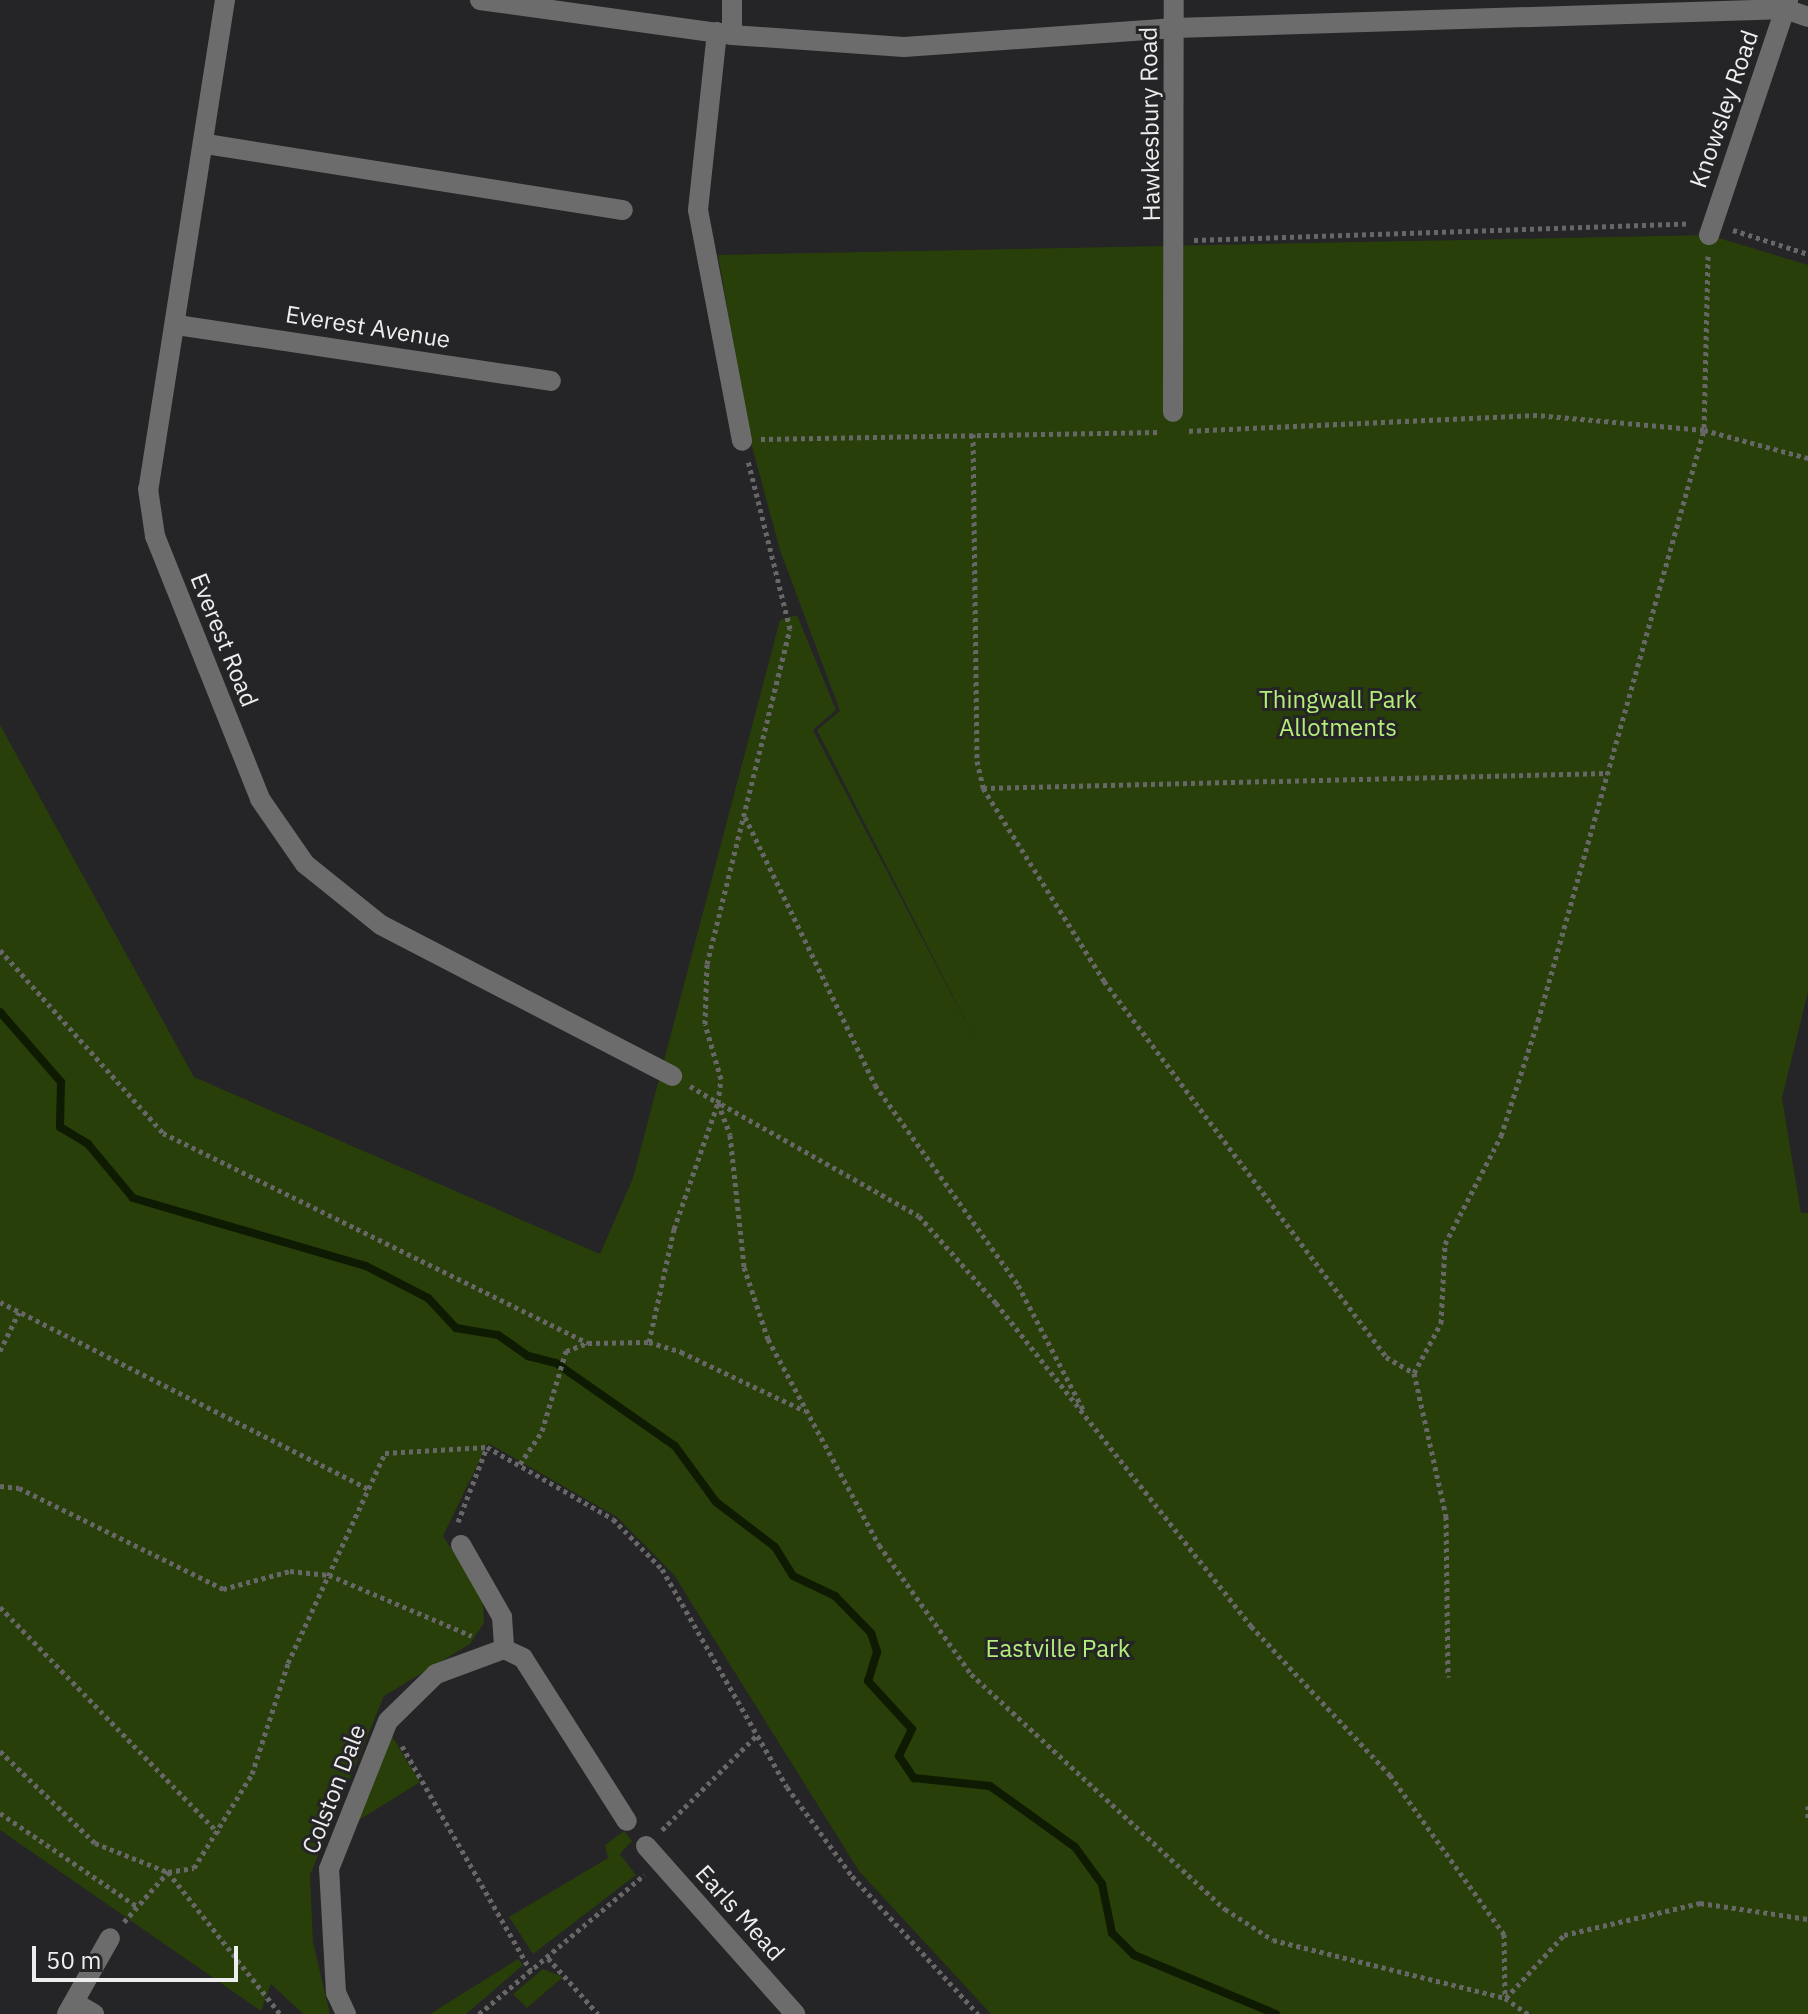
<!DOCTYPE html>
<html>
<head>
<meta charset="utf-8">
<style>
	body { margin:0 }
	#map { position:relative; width:1808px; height:2014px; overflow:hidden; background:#252426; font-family:"IBM Plex Sans",sans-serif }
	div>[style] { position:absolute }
	.green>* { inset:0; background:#283f09 }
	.stream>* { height:8px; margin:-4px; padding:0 4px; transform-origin:4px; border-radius:4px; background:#0e1a01 }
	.path>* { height:5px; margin-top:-2.5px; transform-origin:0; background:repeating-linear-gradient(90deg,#686768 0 4px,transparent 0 8px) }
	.minor>* { height:20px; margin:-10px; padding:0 10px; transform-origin:10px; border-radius:10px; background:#6c6c6d }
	span { translate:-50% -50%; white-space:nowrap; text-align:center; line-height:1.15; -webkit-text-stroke:6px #252426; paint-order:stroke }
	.street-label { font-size:24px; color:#efeeef }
	.park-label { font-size:24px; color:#b5ed7a }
	.scale { position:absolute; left:32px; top:1946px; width:206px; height:36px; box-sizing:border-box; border:4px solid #efeeef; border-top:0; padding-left:10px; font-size:24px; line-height:28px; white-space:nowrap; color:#efeeef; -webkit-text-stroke:6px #252426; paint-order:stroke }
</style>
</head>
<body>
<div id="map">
	<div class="green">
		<div style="clip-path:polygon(1709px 235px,1808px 265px,1808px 992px,1782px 1098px,1801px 1213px,1808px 1213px,1808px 2014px,991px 2014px,859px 1871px,674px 1575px,617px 1517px,488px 1443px,443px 1536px,483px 1599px,484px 1623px,470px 1644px,384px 1696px,310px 1875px,313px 1942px,330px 2014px,303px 2014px,271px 1984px,261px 2011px,0 1830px,0 725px,194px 1077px,600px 1254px,633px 1178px,780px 620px,797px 615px,836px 710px,813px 730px,976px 1041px,817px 730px,840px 711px,780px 550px,750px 439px,718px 255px)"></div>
		<div style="clip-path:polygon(392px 1736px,420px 1782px,359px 1820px)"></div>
		<div style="clip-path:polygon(624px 1831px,632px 1841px,620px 1854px,636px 1875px,533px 1954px,509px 1917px,608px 1858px,605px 1845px)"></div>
		<div style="clip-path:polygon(518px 1959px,523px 1965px,466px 2014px,430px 2014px)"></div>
		<div style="clip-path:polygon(543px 1969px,563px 1977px,527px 2008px,513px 1994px)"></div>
	</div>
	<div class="stream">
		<div style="left:0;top:1012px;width:93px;rotate:48.9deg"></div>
		<div style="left:61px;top:1082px;width:45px;rotate:91.3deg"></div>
		<div style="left:60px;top:1127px;width:33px;rotate:31deg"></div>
		<div style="left:88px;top:1144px;width:70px;rotate:50.2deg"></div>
		<div style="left:133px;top:1198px;width:243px;rotate:16.3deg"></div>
		<div style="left:366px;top:1266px;width:70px;rotate:27.3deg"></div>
		<div style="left:428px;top:1298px;width:41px;rotate:47deg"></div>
		<div style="left:456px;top:1328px;width:43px;rotate:9.5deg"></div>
		<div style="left:498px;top:1335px;width:37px;rotate:35deg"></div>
		<div style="left:528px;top:1356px;width:29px;rotate:14deg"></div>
		<div style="left:556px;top:1363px;width:145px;rotate:34.9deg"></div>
		<div style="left:675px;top:1446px;width:69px;rotate:53.8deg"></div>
		<div style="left:716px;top:1502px;width:74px;rotate:37.3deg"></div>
		<div style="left:775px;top:1547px;width:34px;rotate:58deg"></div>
		<div style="left:793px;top:1576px;width:47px;rotate:25.5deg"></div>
		<div style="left:835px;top:1596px;width:52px;rotate:45.8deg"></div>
		<div style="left:871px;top:1633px;width:20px;rotate:72deg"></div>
		<div style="left:877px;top:1652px;width:30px;rotate:107deg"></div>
		<div style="left:868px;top:1681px;width:65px;rotate:47.5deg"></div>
		<div style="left:912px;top:1729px;width:30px;rotate:116deg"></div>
		<div style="left:899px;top:1756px;width:27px;rotate:56deg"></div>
		<div style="left:914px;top:1778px;width:76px;rotate:6deg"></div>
		<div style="left:990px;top:1786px;width:105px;rotate:35.7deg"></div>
		<div style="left:1075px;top:1847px;width:46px;rotate:53.9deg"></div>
		<div style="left:1102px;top:1884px;width:50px;rotate:78.5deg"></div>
		<div style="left:1112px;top:1933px;width:31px;rotate:45deg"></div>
		<div style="left:1134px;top:1955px;width:154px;rotate:22.6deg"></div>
	</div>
	<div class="path">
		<div style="left:1733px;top:230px;width:79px;rotate:17.7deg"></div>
		<div style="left:1194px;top:240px;width:494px;rotate:-1.9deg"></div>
		<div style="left:1708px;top:256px;width:174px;rotate:91.3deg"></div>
		<div style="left:1704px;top:430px;width:108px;rotate:15.1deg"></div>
		<div style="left:973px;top:434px;width:327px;rotate:89.3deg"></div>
		<div style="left:977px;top:761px;width:28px;rotate:77deg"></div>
		<div style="left:983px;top:788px;width:228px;rotate:57.9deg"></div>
		<div style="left:1104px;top:981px;width:470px;rotate:53.1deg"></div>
		<div style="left:1386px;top:1357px;width:32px;rotate:30deg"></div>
		<div style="left:1414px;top:1373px;width:57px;rotate:-61.6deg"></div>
		<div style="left:1441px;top:1323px;width:79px;rotate:-87.1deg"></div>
		<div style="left:1445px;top:1244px;width:122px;rotate:-62.6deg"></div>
		<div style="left:1501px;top:1136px;width:121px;rotate:-72.2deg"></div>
		<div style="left:1538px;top:1021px;width:614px;rotate:-74.31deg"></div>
		<div style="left:1704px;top:430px;width:168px;rotate:-174.9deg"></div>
		<div style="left:1537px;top:415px;width:352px;rotate:177.4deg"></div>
		<div style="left:761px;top:439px;width:398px;rotate:-1deg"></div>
		<div style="left:983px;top:788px;width:625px;rotate:-1.37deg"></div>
		<div style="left:745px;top:817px;width:298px;rotate:64.1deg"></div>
		<div style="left:875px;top:1085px;width:246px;rotate:54.4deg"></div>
		<div style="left:1018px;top:1285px;width:142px;rotate:62.4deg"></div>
		<div style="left:0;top:950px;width:245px;rotate:48.3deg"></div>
		<div style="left:163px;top:1133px;width:474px;rotate:26.3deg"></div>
		<div style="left:690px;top:1086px;width:33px;rotate:31deg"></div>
		<div style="left:718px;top:1103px;width:34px;rotate:69deg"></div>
		<div style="left:730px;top:1135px;width:133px;rotate:83.9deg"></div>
		<div style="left:744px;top:1267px;width:76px;rotate:71.6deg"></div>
		<div style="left:768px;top:1339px;width:234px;rotate:61.7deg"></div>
		<div style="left:879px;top:1545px;width:158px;rotate:54.5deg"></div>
		<div style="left:971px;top:1674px;width:346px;rotate:42.8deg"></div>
		<div style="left:1225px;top:1909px;width:57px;rotate:32.9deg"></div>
		<div style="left:1273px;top:1940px;width:239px;rotate:14deg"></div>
		<div style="left:1505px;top:1998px;width:28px;rotate:35deg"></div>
		<div style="left:721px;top:1104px;width:227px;rotate:29.5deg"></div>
		<div style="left:919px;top:1216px;width:116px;rotate:48.5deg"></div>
		<div style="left:996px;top:1303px;width:412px;rotate:51.7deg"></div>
		<div style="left:1251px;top:1626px;width:204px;rotate:47deg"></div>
		<div style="left:1390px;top:1775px;width:196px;rotate:54.4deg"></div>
		<div style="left:1504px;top:1934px;width:64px;rotate:89.1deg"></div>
		<div style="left:0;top:1302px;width:414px;rotate:26.9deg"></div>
		<div style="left:649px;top:1342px;width:116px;rotate:-77.5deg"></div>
		<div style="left:674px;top:1229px;width:133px;rotate:-70.8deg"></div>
		<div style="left:718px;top:1103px;width:24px;rotate:-83deg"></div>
		<div style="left:721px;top:1079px;width:57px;rotate:-106.2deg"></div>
		<div style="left:705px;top:1024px;width:60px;rotate:-88.1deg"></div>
		<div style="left:707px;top:964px;width:345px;rotate:-76.1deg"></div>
		<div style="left:790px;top:629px;width:174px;rotate:-104deg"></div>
		<div style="left:0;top:1351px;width:43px;rotate:-64deg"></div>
		<div style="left:1414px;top:1373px;width:147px;rotate:77.4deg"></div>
		<div style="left:1446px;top:1516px;width:161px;rotate:89.3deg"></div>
		<div style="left:520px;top:1464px;width:40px;rotate:-56deg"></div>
		<div style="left:542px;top:1431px;width:84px;rotate:-73.3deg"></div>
		<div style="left:566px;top:1351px;width:23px;rotate:-20deg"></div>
		<div style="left:588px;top:1343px;width:61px;rotate:-0.9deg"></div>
		<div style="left:649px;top:1342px;width:34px;rotate:17deg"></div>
		<div style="left:681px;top:1352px;width:137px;rotate:25.4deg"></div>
		<div style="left:0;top:1486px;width:19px;rotate:6deg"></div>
		<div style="left:19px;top:1488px;width:228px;rotate:26.3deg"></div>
		<div style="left:223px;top:1589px;width:69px;rotate:-15deg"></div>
		<div style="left:290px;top:1571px;width:39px;rotate:6deg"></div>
		<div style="left:329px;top:1575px;width:155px;rotate:23.1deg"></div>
		<div style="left:458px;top:1522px;width:80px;rotate:-68.9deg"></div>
		<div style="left:487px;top:1447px;width:145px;rotate:29.7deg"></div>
		<div style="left:613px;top:1519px;width:70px;rotate:45.6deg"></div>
		<div style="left:662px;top:1569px;width:251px;rotate:60.2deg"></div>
		<div style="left:787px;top:1787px;width:110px;rotate:53.9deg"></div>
		<div style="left:852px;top:1876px;width:187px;rotate:47.6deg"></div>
		<div style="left:0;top:1607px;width:315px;rotate:46deg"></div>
		<div style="left:402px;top:1746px;width:259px;rotate:60.2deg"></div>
		<div style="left:0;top:1751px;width:132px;rotate:44.1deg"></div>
		<div style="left:95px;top:1843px;width:79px;rotate:21.7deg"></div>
		<div style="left:168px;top:1872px;width:26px;rotate:-9deg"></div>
		<div style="left:194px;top:1868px;width:110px;rotate:-58.3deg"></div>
		<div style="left:252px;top:1774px;width:117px;rotate:-72deg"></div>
		<div style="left:288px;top:1663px;width:231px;rotate:-65.2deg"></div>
		<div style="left:385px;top:1453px;width:102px;rotate:-3.4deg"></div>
		<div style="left:1808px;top:1806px;width:12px;rotate:90deg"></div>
		<div style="left:0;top:1813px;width:167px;rotate:34.3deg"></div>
		<div style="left:662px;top:1830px;width:134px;rotate:-45deg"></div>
		<div style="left:124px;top:1922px;width:67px;rotate:-48.7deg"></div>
		<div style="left:168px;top:1872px;width:181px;rotate:51.7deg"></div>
		<div style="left:548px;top:1958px;width:75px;rotate:48.2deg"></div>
		<div style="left:1506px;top:1998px;width:86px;rotate:-47.4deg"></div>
		<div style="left:1564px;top:1935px;width:140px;rotate:-13.2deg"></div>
		<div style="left:1700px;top:1903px;width:109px;rotate:8.4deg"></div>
		<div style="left:479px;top:2014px;width:216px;rotate:-40.1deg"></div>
	</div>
	<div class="minor">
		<div style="left:225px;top:0;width:495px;rotate:98.9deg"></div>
		<div style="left:148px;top:489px;width:48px;rotate:81.5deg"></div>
		<div style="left:155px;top:536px;width:283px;rotate:68.2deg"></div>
		<div style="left:260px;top:799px;width:79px;rotate:55.3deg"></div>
		<div style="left:305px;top:864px;width:97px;rotate:38.8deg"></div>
		<div style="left:381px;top:925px;width:328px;rotate:27.4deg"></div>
		<div style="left:480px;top:0;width:254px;rotate:7.9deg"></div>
		<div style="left:732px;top:35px;width:172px;rotate:4deg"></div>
		<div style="left:904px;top:47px;width:272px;rotate:-4deg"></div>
		<div style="left:1175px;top:28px;width:610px;rotate:-1.78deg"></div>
		<div style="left:1785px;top:9px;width:24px;rotate:19deg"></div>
		<div style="left:732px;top:0;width:35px;rotate:90deg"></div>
		<div style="left:717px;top:32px;width:179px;rotate:96.1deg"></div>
		<div style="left:698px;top:210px;width:235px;rotate:79.2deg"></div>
		<div style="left:206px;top:144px;width:422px;rotate:9deg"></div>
		<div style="left:1709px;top:235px;width:248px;rotate:-71.4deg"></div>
		<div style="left:177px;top:325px;width:378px;rotate:8.5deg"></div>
		<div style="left:1173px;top:412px;width:412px;rotate:-89.9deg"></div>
		<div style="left:461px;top:1545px;width:83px;rotate:60.3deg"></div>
		<div style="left:502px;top:1617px;width:32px;rotate:86deg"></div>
		<div style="left:646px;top:1846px;width:225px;rotate:48.4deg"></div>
		<div style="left:75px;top:2003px;width:22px;rotate:30deg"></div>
		<div style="left:67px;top:2014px;width:87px;rotate:-60.5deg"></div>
		<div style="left:346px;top:2014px;width:23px;rotate:-115deg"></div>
		<div style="left:336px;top:1993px;width:124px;rotate:-93.2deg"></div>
		<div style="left:329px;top:1869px;width:159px;rotate:-68.3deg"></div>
		<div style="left:388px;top:1721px;width:67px;rotate:-44.4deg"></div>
		<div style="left:436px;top:1674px;width:72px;rotate:-20.2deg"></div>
		<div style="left:504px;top:1649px;width:21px;rotate:25deg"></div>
		<div style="left:523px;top:1658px;width:193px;rotate:57.5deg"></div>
	</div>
	<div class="street-label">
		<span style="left:1724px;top:109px;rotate:-71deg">Knowsley Road</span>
		<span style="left:1150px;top:124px;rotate:-91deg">Hawkesbury Road</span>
		<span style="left:368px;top:327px;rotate:9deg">Everest Avenue</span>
		<span style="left:224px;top:640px;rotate:68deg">Everest Road</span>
		<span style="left:334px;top:1789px;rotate:-69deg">Colston Dale</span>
		<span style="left:740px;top:1913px;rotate:48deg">Earls Mead</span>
	</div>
	<div class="park-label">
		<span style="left:1338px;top:714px">Thingwall Park<br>Allotments</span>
		<span style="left:1058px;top:1649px">Eastville Park</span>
	</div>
	<div class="scale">50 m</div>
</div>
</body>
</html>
